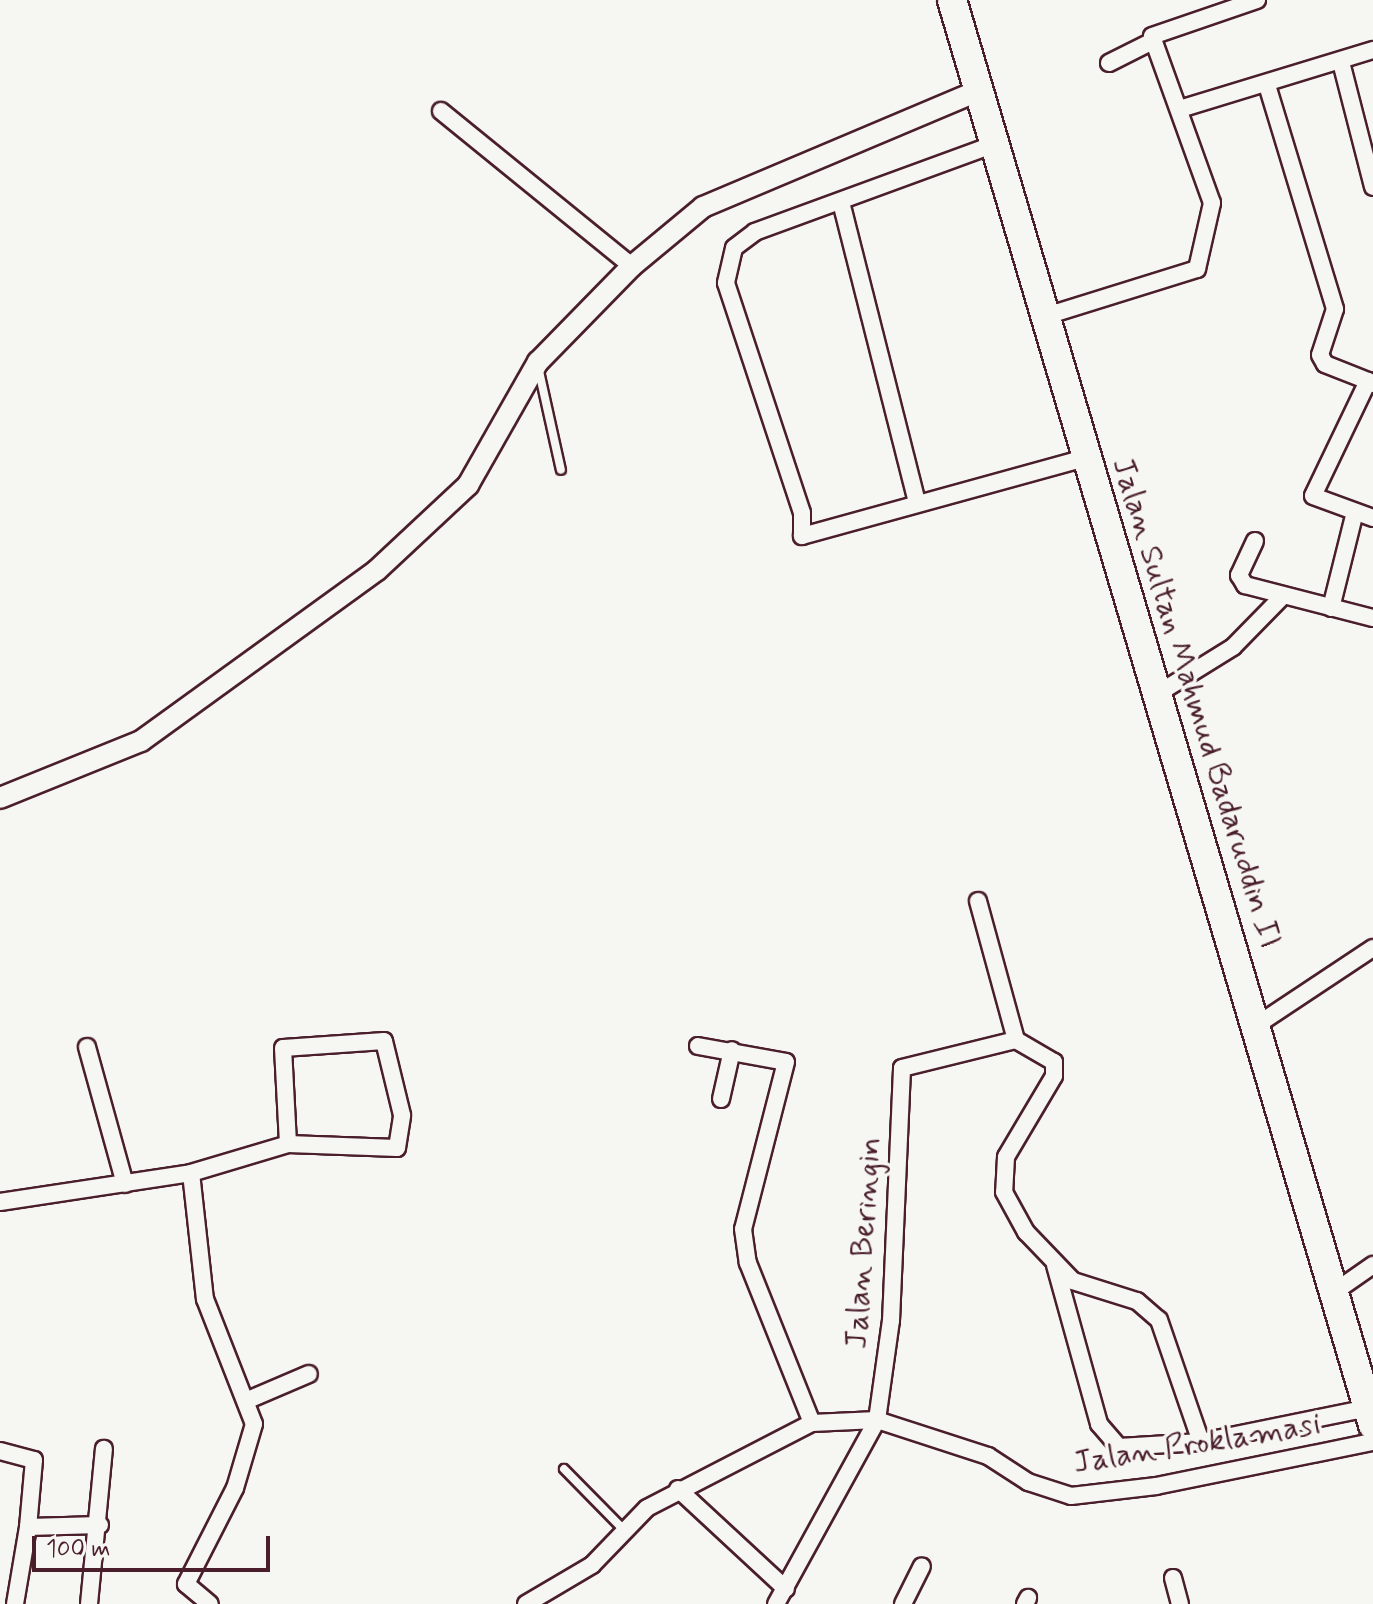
<!DOCTYPE html>
<html>
<head>
<meta charset="utf-8">
<style>
	body { margin:0 }
	#map { position:relative; width:1373px; height:1604px; overflow:hidden; background:#f6f6f2; font-family:Mynerve,sans-serif }
	div>[style] { position:absolute }
	.roads { filter:drop-shadow(2px 0 #4a1f2b) drop-shadow(-2px 0 #4a1f2b) drop-shadow(0 2px #4a1f2b) drop-shadow(0 -2px #4a1f2b) }
	.service>* { height:8px; margin:-4px; padding:0 4px; transform-origin:4px; border-radius:4px; background:#f6f6f2 }
	.minor>* { height:16px; margin:-8px; padding:0 8px; transform-origin:8px; border-radius:8px; background:#f6f6f2 }
	.tertiary>* { height:20px; margin:-10px; padding:0 10px; transform-origin:10px; border-radius:10px; background:#f6f6f2 }
	.trunk>* { height:28px; margin:-14px; padding:0 14px; transform-origin:14px; border-radius:14px; background:#f6f6f2 }
	span { translate:-50% -50%; white-space:nowrap; text-align:center; line-height:1.15; -webkit-text-stroke:7px #f6f6f2; paint-order:stroke }
	.street-label { font-size:32px; color:#4a1f2b }
	.scale { position:absolute; left:32px; top:1536px; width:238px; height:36px; box-sizing:border-box; border:4px solid #4a1f2b; border-top:0; padding-left:10px; font-size:24px; line-height:28px; white-space:nowrap; color:#4a1f2b; -webkit-text-stroke:6px #f6f6f2; paint-order:stroke }
</style>
</head>
<body>
<div id="map">
	<div class="roads">
		<div class="service">
			<div style="left:539px;top:371px;width:101px;rotate:77.5deg"></div>
			<div style="left:564px;top:1469px;width:84px;rotate:45.5deg"></div>
		</div>
		<div class="minor">
			<div style="left:1341px;top:62px;width:129px;rotate:75.6deg"></div>
			<div style="left:1109px;top:63px;width:47px;rotate:-26.6deg"></div>
			<div style="left:1267px;top:85px;width:234px;rotate:73.1deg"></div>
			<div style="left:1335px;top:309px;width:48px;rotate:108.1deg"></div>
			<div style="left:1320px;top:355px;width:10px;rotate:61deg"></div>
			<div style="left:1325px;top:364px;width:46px;rotate:21.6deg"></div>
			<div style="left:1183px;top:108px;width:199px;rotate:-17deg"></div>
			<div style="left:441px;top:111px;width:246px;rotate:39.1deg"></div>
			<div style="left:995px;top:144px;width:256px;rotate:159.9deg"></div>
			<div style="left:755px;top:232px;width:26px;rotate:143deg"></div>
			<div style="left:734px;top:248px;width:36px;rotate:103deg"></div>
			<div style="left:726px;top:283px;width:242px;rotate:71.7deg"></div>
			<div style="left:802px;top:513px;width:23px;rotate:90deg"></div>
			<div style="left:802px;top:536px;width:295px;rotate:-15.4deg"></div>
			<div style="left:841px;top:202px;width:310px;rotate:75.8deg"></div>
			<div style="left:1046px;top:316px;width:158px;rotate:-17.3deg"></div>
			<div style="left:1197px;top:269px;width:68px;rotate:-77.2deg"></div>
			<div style="left:1212px;top:203px;width:177px;rotate:-109.8deg"></div>
			<div style="left:1152px;top:36px;width:111px;rotate:-18.9deg"></div>
			<div style="left:1373px;top:384px;width:6px;rotate:-149deg"></div>
			<div style="left:1368px;top:381px;width:127px;rotate:115.6deg"></div>
			<div style="left:1313px;top:496px;width:64px;rotate:20.1deg"></div>
			<div style="left:1255px;top:541px;width:38px;rotate:115deg"></div>
			<div style="left:1239px;top:575px;width:12px;rotate:59deg"></div>
			<div style="left:1245px;top:585px;width:132px;rotate:14.5deg"></div>
			<div style="left:1331px;top:608px;width:95px;rotate:-76deg"></div>
			<div style="left:1154px;top:696px;width:93px;rotate:-31.8deg"></div>
			<div style="left:1233px;top:647px;width:71px;rotate:-45.6deg"></div>
			<div style="left:978px;top:901px;width:144px;rotate:74.7deg"></div>
			<div style="left:1257px;top:1025px;width:139px;rotate:-33.6deg"></div>
			<div style="left:698px;top:1046px;width:89px;rotate:10.3deg"></div>
			<div style="left:786px;top:1062px;width:172px;rotate:104.4deg"></div>
			<div style="left:743px;top:1229px;width:34px;rotate:82deg"></div>
			<div style="left:748px;top:1263px;width:172px;rotate:68.2deg"></div>
			<div style="left:87px;top:1047px;width:142px;rotate:74.5deg"></div>
			<div style="left:721px;top:1099px;width:50px;rotate:-77.3deg"></div>
			<div style="left:191px;top:1173px;width:127px;rotate:83.7deg"></div>
			<div style="left:205px;top:1299px;width:134px;rotate:68.6deg"></div>
			<div style="left:254px;top:1424px;width:67px;rotate:106.5deg"></div>
			<div style="left:235px;top:1488px;width:108px;rotate:117deg"></div>
			<div style="left:186px;top:1584px;width:31px;rotate:40deg"></div>
			<div style="left:0;top:1202px;width:193px;rotate:-8.6deg"></div>
			<div style="left:191px;top:1173px;width:101px;rotate:-16.6deg"></div>
			<div style="left:288px;top:1144px;width:109px;rotate:2.1deg"></div>
			<div style="left:397px;top:1148px;width:33px;rotate:-81deg"></div>
			<div style="left:402px;top:1115px;width:76px;rotate:-103.7deg"></div>
			<div style="left:384px;top:1041px;width:101px;rotate:176deg"></div>
			<div style="left:283px;top:1048px;width:96px;rotate:87deg"></div>
			<div style="left:1055px;top:1265px;width:165px;rotate:74.5deg"></div>
			<div style="left:1099px;top:1424px;width:30px;rotate:49deg"></div>
			<div style="left:1119px;top:1447px;width:82px;rotate:-3.5deg"></div>
			<div style="left:1201px;top:1442px;width:170px;rotate:-11.5deg"></div>
			<div style="left:1337px;top:1290px;width:44px;rotate:-34.8deg"></div>
			<div style="left:248px;top:1400px;width:66px;rotate:-23.1deg"></div>
			<div style="left:0;top:1451px;width:35px;rotate:15deg"></div>
			<div style="left:34px;top:1460px;width:67px;rotate:95.1deg"></div>
			<div style="left:28px;top:1527px;width:72px;rotate:-1.6deg"></div>
			<div style="left:678px;top:1489px;width:147px;rotate:42.8deg"></div>
			<div style="left:1173px;top:1578px;width:27px;rotate:75deg"></div>
			<div style="left:15px;top:1604px;width:78px;rotate:-80.4deg"></div>
			<div style="left:89px;top:1604px;width:156px;rotate:-84.5deg"></div>
			<div style="left:526px;top:1604px;width:77px;rotate:-30.6deg"></div>
			<div style="left:592px;top:1565px;width:79px;rotate:-46deg"></div>
			<div style="left:647px;top:1508px;width:186px;rotate:-27.3deg"></div>
			<div style="left:812px;top:1423px;width:65px;rotate:-2.6deg"></div>
			<div style="left:877px;top:1420px;width:117px;rotate:18deg"></div>
			<div style="left:988px;top:1456px;width:48px;rotate:33deg"></div>
			<div style="left:1028px;top:1482px;width:45px;rotate:18deg"></div>
			<div style="left:1071px;top:1496px;width:86px;rotate:-6.7deg"></div>
			<div style="left:1156px;top:1486px;width:221px;rotate:-11.5deg"></div>
			<div style="left:776px;top:1604px;width:210px;rotate:-61.2deg"></div>
			<div style="left:877px;top:1420px;width:100px;rotate:-82deg"></div>
			<div style="left:891px;top:1321px;width:253px;rotate:-87.5deg"></div>
			<div style="left:902px;top:1068px;width:117px;rotate:-13.8deg"></div>
			<div style="left:1016px;top:1040px;width:44px;rotate:30.1deg"></div>
			<div style="left:1054px;top:1062px;width:14px;rotate:90deg"></div>
			<div style="left:1054px;top:1076px;width:94px;rotate:120.7deg"></div>
			<div style="left:1006px;top:1157px;width:35px;rotate:93deg"></div>
			<div style="left:1004px;top:1192px;width:46px;rotate:61.2deg"></div>
			<div style="left:1026px;top:1232px;width:68px;rotate:46.2deg"></div>
			<div style="left:1073px;top:1281px;width:67px;rotate:17.4deg"></div>
			<div style="left:1137px;top:1301px;width:29px;rotate:41deg"></div>
			<div style="left:1159px;top:1320px;width:129px;rotate:71deg"></div>
			<div style="left:903px;top:1604px;width:42px;rotate:-63.4deg"></div>
			<div style="left:1025px;top:1604px;width:7px;rotate:-63deg"></div>
		</div>
		<div class="tertiary">
			<div style="left:0;top:798px;width:152px;rotate:-22deg"></div>
			<div style="left:141px;top:741px;width:291px;rotate:-35.9deg"></div>
			<div style="left:377px;top:570px;width:125px;rotate:-43deg"></div>
			<div style="left:468px;top:485px;width:142px;rotate:-60.4deg"></div>
			<div style="left:538px;top:362px;width:134px;rotate:-45.6deg"></div>
			<div style="left:632px;top:266px;width:92px;rotate:-39.7deg"></div>
			<div style="left:703px;top:207px;width:301px;rotate:-22.9deg"></div>
		</div>
		<div class="trunk">
			<div style="left:952px;top:0;width:1486px;rotate:73.54deg"></div>
		</div>
	</div>
	<div class="street-label">
		<span style="left:1196px;top:703px;rotate:73deg">Jalan Sultan Mahmud Badaruddin II</span>
		<span style="left:864px;top:1243px;rotate:-86deg">Jalan Beringin</span>
		<span style="left:1197px;top:1444px;rotate:-9deg">Jalan Proklamasi</span>
	</div>
	<div class="scale">100 m</div>
</div>
</body>
</html>
